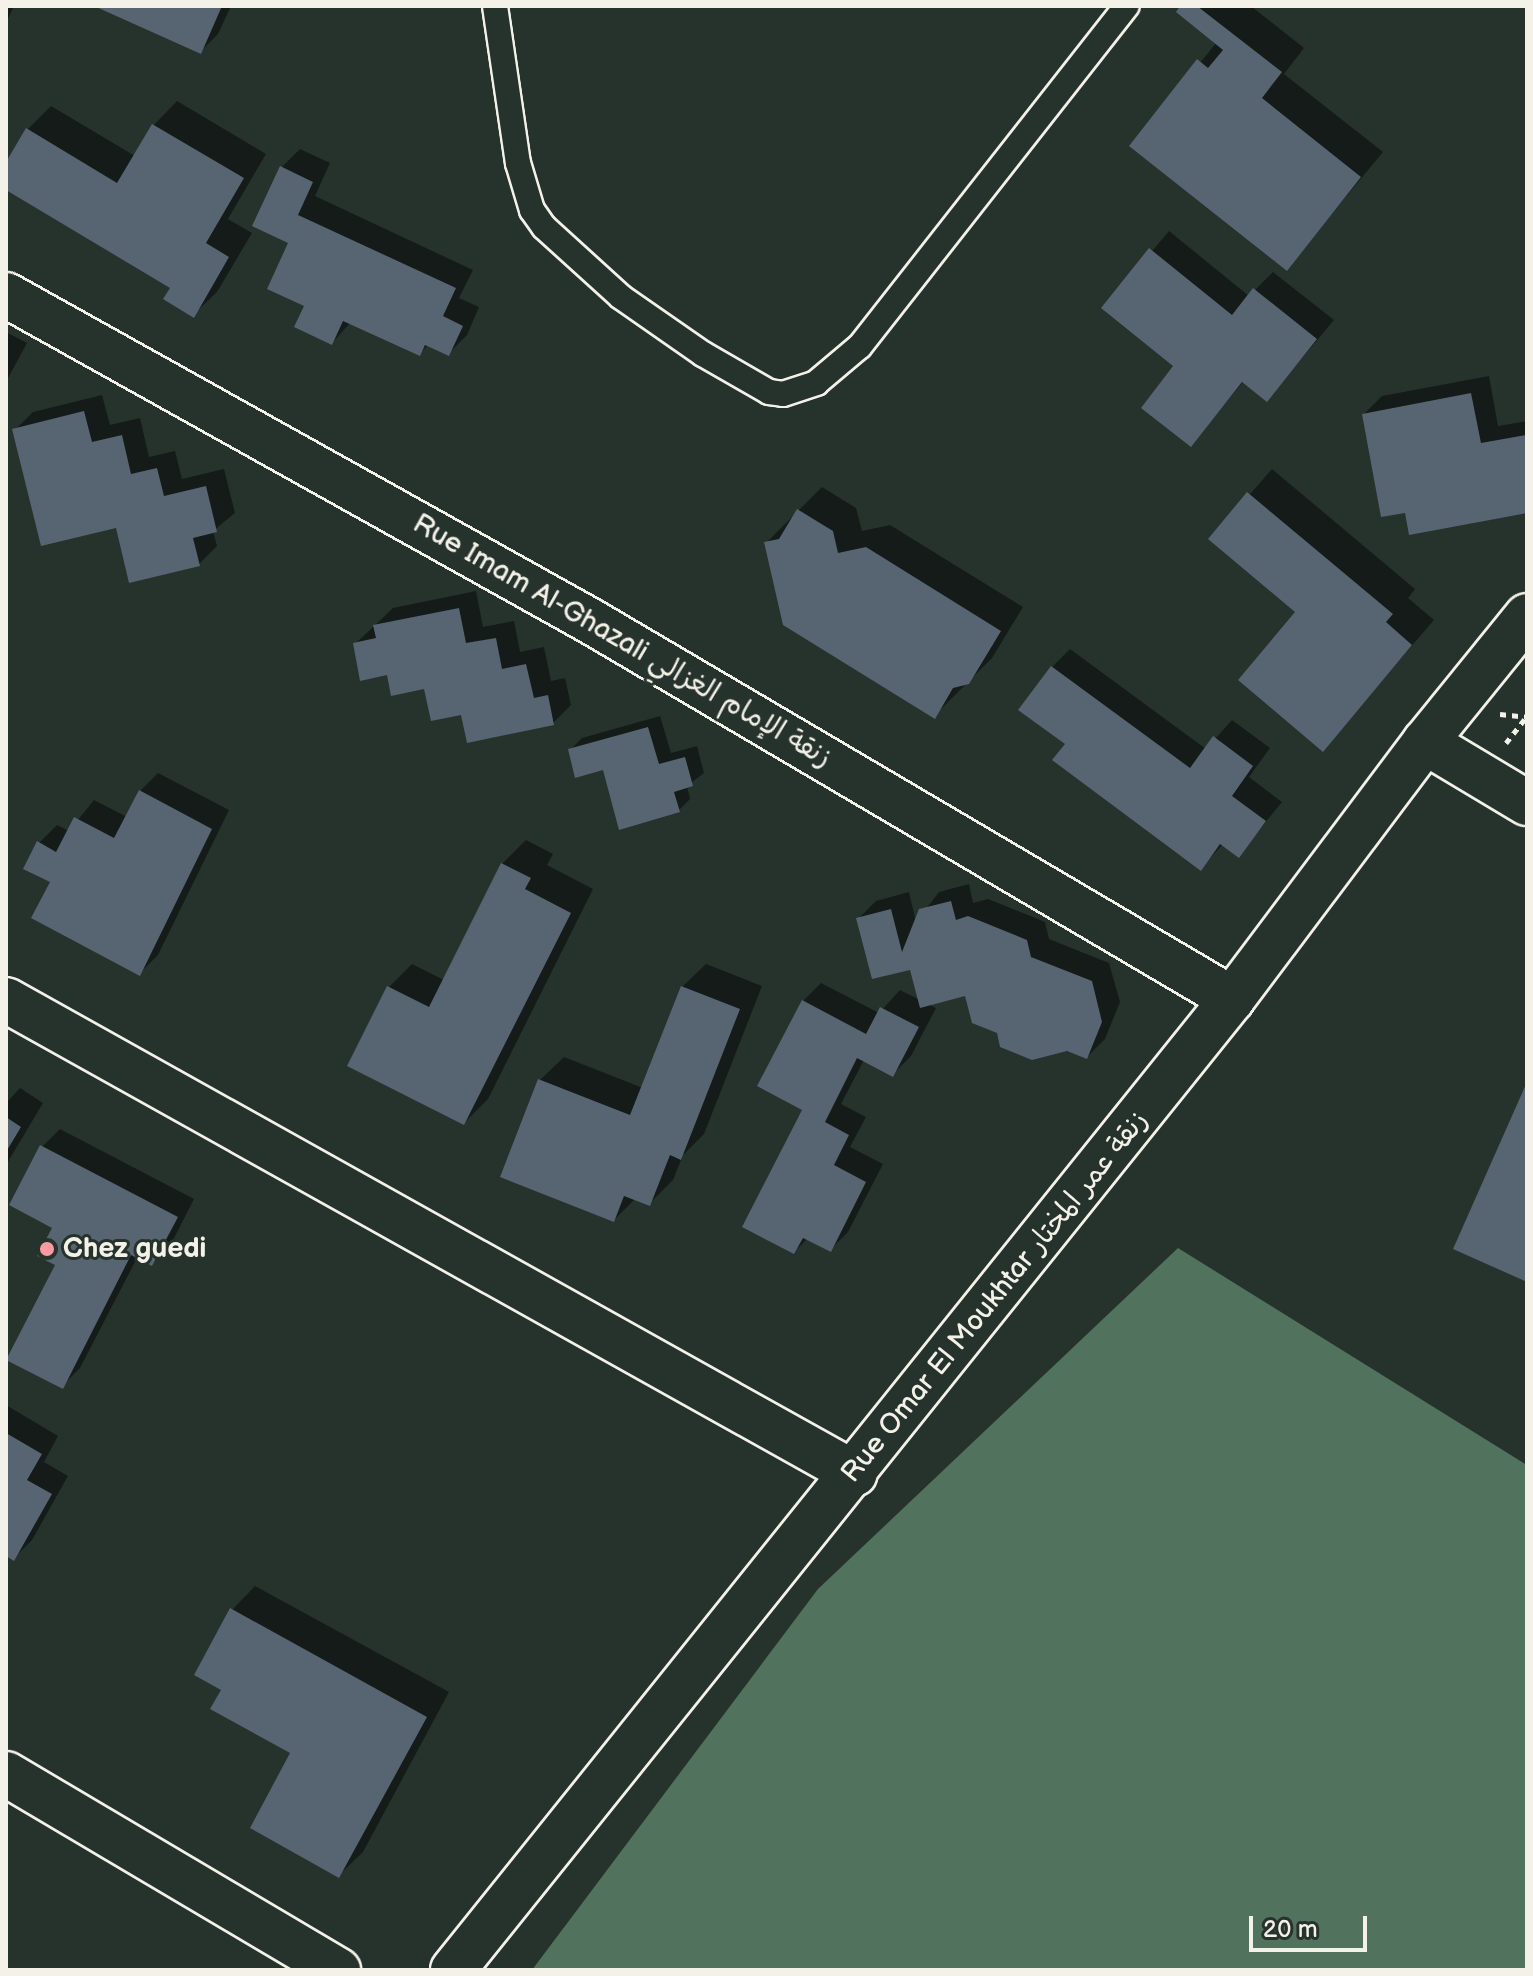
<!DOCTYPE html>
<html>
<head>
<meta charset="utf-8">
<style>
	body { margin:0 }
	#map { position:relative; width:1533px; height:1976px; overflow:hidden; background:#26332d; font-family:"Balsamiq Sans","Playpen Sans Arabic",sans-serif }
	div>[style] { position:absolute }
	.green>* { inset:0; background:#51725c }
	.shadow>* { inset:0; background:#0007 }
	.building>* { inset:0; background:#576471 }
	.path>* { height:5px; margin-top:-2.5px; transform-origin:0; background:repeating-linear-gradient(90deg,#f4f1e8 0 6px,transparent 0 12px) }
	.roads { filter:drop-shadow(2px 0 #f4f1e8) drop-shadow(-2px 0 #f4f1e8) drop-shadow(0 2px #f4f1e8) drop-shadow(0 -2px #f4f1e8) }
	.service>* { height:24px; margin:-12px; padding:0 12px; transform-origin:12px; border-radius:12px; background:#26332d }
	.minor>* { height:44px; margin:-22px; padding:0 22px; transform-origin:22px; border-radius:22px; background:#26332d }
	.dots>* { width:22px; height:22px; translate:-50% -50%; box-sizing:border-box; border:4px solid #26332d; border-radius:50% }
	span { translate:-50% -50%; white-space:nowrap; text-align:center; line-height:1.15; -webkit-text-stroke:6px #26332d; paint-order:stroke }
	.street-label { font-size:28px; color:#f4f1e8 }
	.poi-label { font-size:28px; color:#f4f1e8; font-weight:700 }
	.left { translate:0 -50%; text-align:left }
	.frame { position:absolute; inset:0; border:8px solid #f4f1e8; pointer-events:none }
	.scale { position:absolute; left:1249px; top:1916px; width:118px; height:36px; box-sizing:border-box; border:4px solid #f4f1e8; border-top:0; padding-left:10px; font-size:24px; line-height:28px; white-space:nowrap; color:#f4f1e8; -webkit-text-stroke:6px #26332d; paint-order:stroke }
</style>
</head>
<body>
<div id="map">
	<div class="green">
		<div style="clip-path:polygon(1178px 1248px,1527px 1465px,1527px 1970px,532px 1970px,818px 1589px)"></div>
	</div>
	<div class="shadow">
		<div style="clip-path:polygon(6px 6px,14px 6px,6px 23px)"></div>
		<div style="clip-path:polygon(99px 6px,231px 6px,218px 34px,200px 52px)"></div>
		<div style="clip-path:polygon(1183px 6px,1251px 6px,1304px 48px,1284px 74px,1383px 152px,1287px 268px,1132px 146px,1217px 42px)"></div>
		<div style="clip-path:polygon(177px 101px,266px 154px,228px 219px,252px 233px,217px 292px,193px 315px,173px 287px,6px 187px,6px 166px,28px 129px,51px 106px,135px 156px,154px 125px)"></div>
		<div style="clip-path:polygon(300px 149px,330px 163px,315px 196px,473px 270px,459px 298px,479px 307px,467px 335px,449px 353px,429px 344px,419px 354px,351px 322px,332px 343px,306px 305px,291px 242px,282px 167px)"></div>
		<div style="clip-path:polygon(1169px 231px,1249px 296px,1273px 272px,1334px 320px,1267px 400px,1244px 381px,1190px 445px,1176px 366px,1104px 308px)"></div>
		<div style="clip-path:polygon(6px 332px,27px 343px,6px 382px)"></div>
		<div style="clip-path:polygon(1489px 376px,1498px 426px,1527px 421px,1527px 511px,1411px 532px,1407px 510px,1364px 414px,1382px 396px)"></div>
		<div style="clip-path:polygon(102px 395px,110px 425px,140px 418px,149px 457px,175px 451px,182px 479px,224px 469px,235px 513px,213px 531px,217px 546px,199px 564px,117px 525px,15px 430px,33px 412px)"></div>
		<div style="clip-path:polygon(1272px 469px,1415px 589px,1408px 598px,1434px 620px,1323px 749px,1298px 612px,1211px 539px)"></div>
		<div style="clip-path:polygon(822px 487px,856px 508px,862px 531px,890px 525px,1023px 607px,992px 658px,934px 716px,766px 543px)"></div>
		<div style="clip-path:polygon(476px 591px,483px 627px,514px 621px,520px 652px,544px 647px,551px 681px,565px 678px,571px 705px,553px 723px,462px 713px,426px 687px,389px 673px,355px 644px,393px 608px)"></div>
		<div style="clip-path:polygon(1070px 649px,1206px 749px,1232px 720px,1270px 748px,1249px 777px,1282px 802px,1239px 855px,1223px 844px,1201px 868px,1067px 744px,1052px 667px)"></div>
		<div style="clip-path:polygon(660px 716px,671px 753px,697px 746px,704px 773px,687px 786px,690px 799px,678px 811px,570px 750px,582px 738px)"></div>
		<div style="clip-path:polygon(158px 773px,229px 810px,158px 955px,140px 973px,52px 882px,39px 843px,57px 825px,69px 831px,94px 800px,127px 817px,140px 791px)"></div>
		<div style="clip-path:polygon(526px 840px,553px 854px,547px 865px,593px 889px,488px 1099px,464px 1123px,389px 987px,412px 964px,444px 980px,502px 864px)"></div>
		<div style="clip-path:polygon(969px 884px,973px 903px,988px 899px,1045px 922px,1049px 939px,1109px 963px,1120px 1002px,1105px 1039px,1087px 1057px,999px 1032px,967px 993px,927px 1004px,936px 1008px,911px 1056px,893px 1074px,864px 1060px,841px 1104px,866px 1117px,850px 1147px,883px 1164px,848px 1232px,830px 1250px,808px 1238px,794px 1252px,805px 1109px,803px 1001px,821px 983px,879px 1013px,900px 990px,920px 1000px,911px 967px,858px 919px,876px 901px,909px 892px,916px 922px,939px 892px)"></div>
		<div style="clip-path:polygon(706px 964px,762px 986px,704px 1134px,683px 1155px,673px 1180px,649px 1204px,636px 1198px,614px 1220px,540px 1080px,564px 1057px,643px 1088px,682px 987px)"></div>
		<div style="clip-path:polygon(20px 1088px,43px 1103px,6px 1165px,6px 1103px)"></div>
		<div style="clip-path:polygon(60px 1129px,194px 1199px,170px 1246px,152px 1264px,138px 1256px,80px 1368px,62px 1386px,58px 1265px,42px 1147px)"></div>
		<div style="clip-path:polygon(6px 1405px,58px 1436px,44px 1462px,68px 1476px,32px 1540px,14px 1558px,6px 1554px)"></div>
		<div style="clip-path:polygon(255px 1586px,449px 1692px,363px 1852px,339px 1875px,232px 1610px)"></div>
	</div>
	<div class="building">
		<div style="clip-path:polygon(94px 6px,222px 6px,201px 54px)"></div>
		<div style="clip-path:polygon(1180px 6px,1197px 6px,1282px 72px,1262px 98px,1361px 177px,1287px 271px,1129px 146px,1197px 59px,1208px 68px,1223px 50px,1176px 12px)"></div>
		<div style="clip-path:polygon(152px 124px,244px 178px,206px 243px,229px 257px,194px 318px,163px 299px,170px 288px,6px 190px,6px 162px,26px 128px,117px 183px)"></div>
		<div style="clip-path:polygon(280px 166px,313px 182px,298px 215px,456px 288px,443px 316px,463px 326px,449px 356px,425px 345px,420px 356px,343px 321px,332px 345px,294px 327px,304px 306px,267px 289px,288px 243px,252px 226px)"></div>
		<div style="clip-path:polygon(1149px 248px,1232px 315px,1253px 288px,1317px 339px,1267px 402px,1242px 382px,1191px 447px,1141px 408px,1173px 366px,1101px 308px)"></div>
		<div style="clip-path:polygon(1471px 393px,1481px 443px,1526px 435px,1527px 513px,1409px 535px,1405px 513px,1381px 517px,1362px 414px)"></div>
		<div style="clip-path:polygon(84px 411px,92px 442px,122px 435px,131px 474px,157px 468px,164px 496px,206px 486px,217px 532px,193px 538px,200px 566px,129px 583px,116px 528px,41px 546px,12px 429px)"></div>
		<div style="clip-path:polygon(1247px 492px,1393px 614px,1386px 622px,1412px 645px,1323px 752px,1238px 680px,1295px 612px,1208px 539px)"></div>
		<div style="clip-path:polygon(797px 509px,833px 531px,838px 553px,866px 547px,1001px 631px,969px 684px,953px 688px,935px 719px,783px 625px,764px 542px,779px 539px)"></div>
		<div style="clip-path:polygon(459px 608px,466px 643px,496px 638px,502px 669px,526px 664px,534px 698px,548px 695px,554px 725px,467px 743px,461px 715px,431px 721px,424px 689px,391px 696px,387px 675px,360px 681px,353px 643px,376px 638px,373px 625px)"></div>
		<div style="clip-path:polygon(1051px 666px,1190px 768px,1213px 736px,1253px 766px,1232px 796px,1266px 821px,1239px 858px,1220px 844px,1201px 871px,1052px 760px,1065px 744px,1018px 710px)"></div>
		<div style="clip-path:polygon(648px 727px,659px 764px,685px 757px,693px 786px,674px 792px,680px 812px,619px 830px,603px 770px,575px 778px,568px 749px)"></div>
		<div style="clip-path:polygon(139px 790px,212px 829px,140px 976px,31px 918px,50px 882px,23px 869px,37px 841px,56px 852px,74px 817px,114px 838px)"></div>
		<div style="clip-path:polygon(501px 863px,531px 878px,525px 889px,571px 913px,464px 1125px,347px 1066px,387px 986px,429px 1007px)"></div>
		<div style="clip-path:polygon(951px 901px,956px 920px,968px 916px,1027px 940px,1031px 957px,1092px 981px,1102px 1022px,1087px 1059px,1067px 1051px,1032px 1060px,1000px 1047px,997px 1033px,972px 1023px,965px 996px,920px 1008px,910px 970px,872px 979px,856px 918px,891px 909px,902px 952px,919px 909px)"></div>
		<div style="clip-path:polygon(681px 986px,740px 1009px,681px 1160px,670px 1155px,650px 1206px,624px 1196px,614px 1222px,500px 1177px,538px 1079px,630px 1115px)"></div>
		<div style="clip-path:polygon(802px 1000px,866px 1034px,880px 1007px,919px 1027px,893px 1077px,857px 1058px,825px 1122px,849px 1135px,834px 1165px,866px 1182px,831px 1252px,803px 1238px,794px 1254px,742px 1227px,802px 1110px,757px 1086px)"></div>
		<div style="clip-path:polygon(1527px 1082px,1527px 1282px,1453px 1249px)"></div>
		<div style="clip-path:polygon(6px 1117px,21px 1127px,6px 1152px)"></div>
		<div style="clip-path:polygon(40px 1145px,178px 1217px,152px 1266px,131px 1255px,63px 1389px,6px 1360px,55px 1265px,37px 1256px,52px 1228px,9px 1205px)"></div>
		<div style="clip-path:polygon(6px 1433px,42px 1454px,27px 1480px,52px 1494px,14px 1561px,6px 1556px)"></div>
		<div style="clip-path:polygon(230px 1608px,427px 1717px,339px 1878px,250px 1828px,290px 1753px,210px 1709px,221px 1690px,194px 1675px)"></div>
	</div>
	<div class="path">
		<div style="left:1500px;top:714px;width:27px;rotate:6deg"></div>
		<div style="left:1506px;top:743px;width:31px;rotate:-52deg"></div>
	</div>
	<div class="roads">
		<div class="service">
			<div style="left:495px;top:6px;width:159px;rotate:81.7deg"></div>
			<div style="left:518px;top:163px;width:49px;rotate:73.4deg"></div>
			<div style="left:532px;top:210px;width:21px;rotate:55deg"></div>
			<div style="left:544px;top:227px;width:104px;rotate:42.3deg"></div>
			<div style="left:621px;top:297px;width:100px;rotate:34.8deg"></div>
			<div style="left:703px;top:354px;width:76px;rotate:29.9deg"></div>
			<div style="left:769px;top:392px;width:14px;rotate:8deg"></div>
			<div style="left:783px;top:394px;width:35px;rotate:-18deg"></div>
			<div style="left:816px;top:383px;width:57px;rotate:-40.1deg"></div>
			<div style="left:860px;top:346px;width:432px;rotate:-51.9deg"></div>
		</div>
		<div class="minor">
			<div style="left:6px;top:295px;width:671px;rotate:29.16deg"></div>
			<div style="left:592px;top:622px;width:743px;rotate:30.5deg"></div>
			<div style="left:1425px;top:742px;width:119px;rotate:30.9deg"></div>
			<div style="left:6px;top:1000px;width:972px;rotate:29.17deg"></div>
			<div style="left:6px;top:1774px;width:386px;rotate:30.6deg"></div>
			<div style="left:453px;top:1970px;width:1245px;rotate:-51.26deg"></div>
			<div style="left:1232px;top:999px;width:321px;rotate:-53.1deg"></div>
			<div style="left:1425px;top:742px;width:162px;rotate:-51deg"></div>
		</div>
	</div>
	<div class="dots">
		<div style="left:47px;top:1249px;background:#ff9aa2"></div>
	</div>
	<div class="street-label">
		<span style="left:622px;top:641px;rotate:30deg">Rue Imam Al-Ghazali زنقة الإمام الغزالي</span>
		<span style="left:995px;top:1297px;rotate:-51deg">Rue Omar El Moukhtar زنقة عمر المختار</span>
	</div>
	<div class="poi-label">
		<span class="left" style="left:63px;top:1249px">Chez guedi</span>
	</div>
	<div class="frame"></div>
	<div class="scale">20 m</div>
</div>
</body>
</html>
